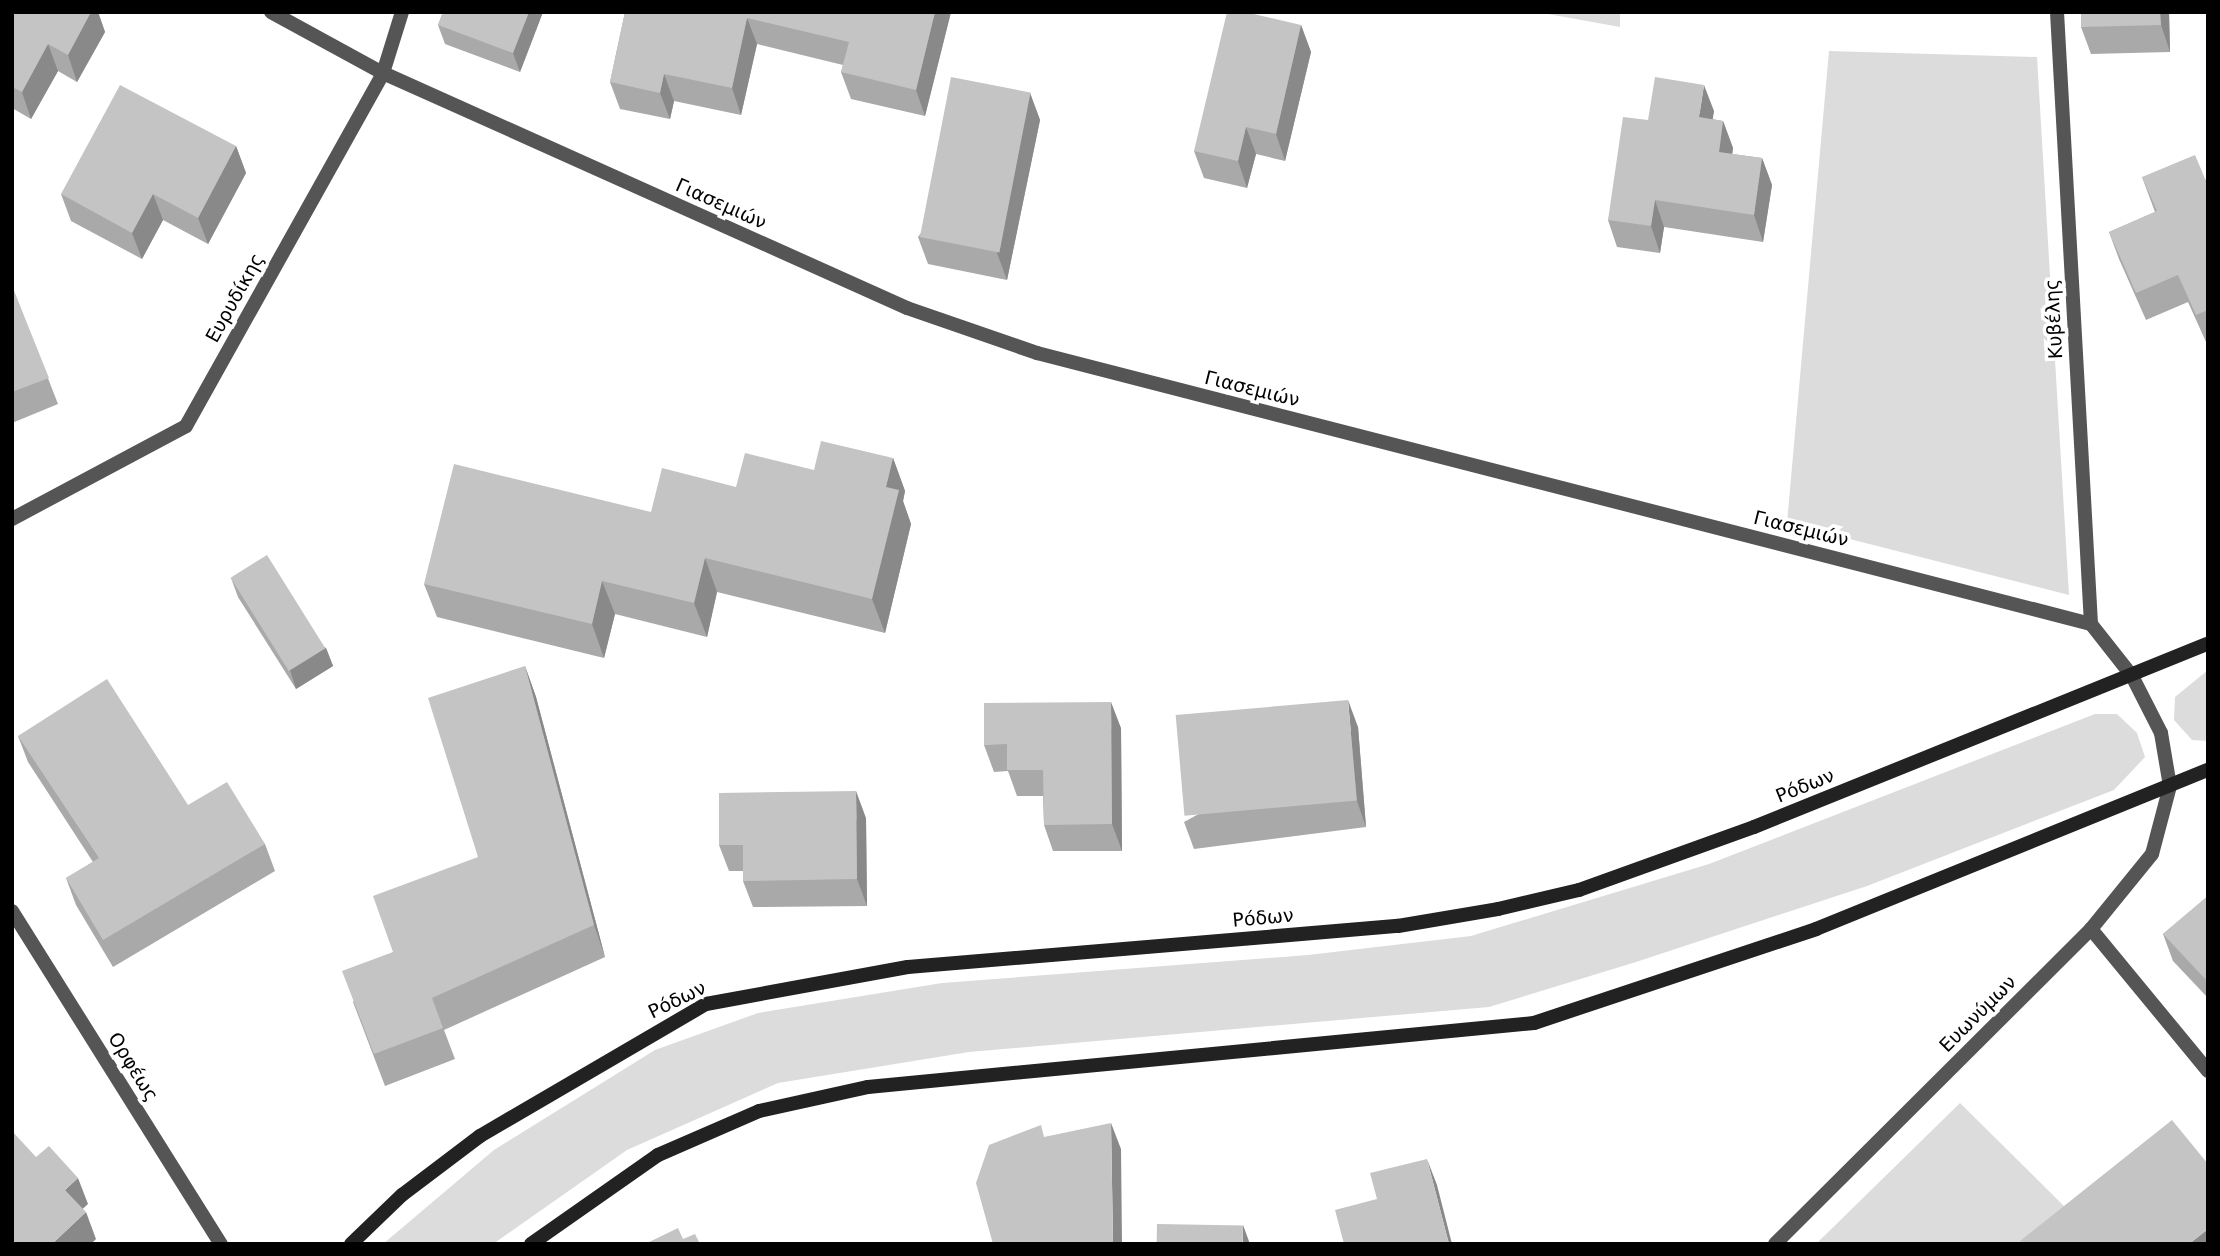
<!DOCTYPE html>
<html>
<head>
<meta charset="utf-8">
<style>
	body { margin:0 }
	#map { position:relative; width:2220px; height:1256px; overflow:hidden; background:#fff; font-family:"DejaVu Sans",sans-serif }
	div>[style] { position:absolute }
	.green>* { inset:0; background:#dcdcdc }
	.street>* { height:14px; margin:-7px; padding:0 7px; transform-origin:7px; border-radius:7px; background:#555 }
	.secondary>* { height:14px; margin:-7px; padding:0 7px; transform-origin:7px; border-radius:7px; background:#222 }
	.wall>* { inset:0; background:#a9a9a9 }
	.shaded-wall>* { inset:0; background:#898989 }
	.building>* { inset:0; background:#c4c4c4; transform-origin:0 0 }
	span { translate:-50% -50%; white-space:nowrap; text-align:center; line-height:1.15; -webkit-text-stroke:7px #fff; paint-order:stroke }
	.street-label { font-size:19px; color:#000 }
	.frame { position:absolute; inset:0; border:14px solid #000; pointer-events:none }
</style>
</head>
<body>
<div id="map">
	<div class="green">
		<div style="clip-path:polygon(1537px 12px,1620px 12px,1620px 27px)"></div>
		<div style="clip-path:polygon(1829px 51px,2037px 57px,2069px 595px,1787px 523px)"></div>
		<div style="clip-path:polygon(2208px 670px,2208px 741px,2192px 740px,2174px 720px,2175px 697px)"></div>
		<div style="clip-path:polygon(2095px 714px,2117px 714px,2137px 733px,2145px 757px,2114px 790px,1867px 886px,1636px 962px,1489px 1007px,969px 1052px,778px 1083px,627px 1150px,493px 1244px,383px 1244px,494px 1150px,655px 1050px,758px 1013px,942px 983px,1308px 955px,1471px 936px,1709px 864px)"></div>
		<div style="clip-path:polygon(1960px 1103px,2072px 1214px,2076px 1244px,1816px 1244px)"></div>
	</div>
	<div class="street">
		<div style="left:271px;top:12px;width:128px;rotate:28.6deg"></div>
		<div style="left:383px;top:73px;width:574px;rotate:24.15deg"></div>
		<div style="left:907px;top:308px;width:138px;rotate:19.1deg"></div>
		<div style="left:1037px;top:353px;width:1088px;rotate:14.42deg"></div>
		<div style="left:2091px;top:624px;width:66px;rotate:51.7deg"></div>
		<div style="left:2132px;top:676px;width:64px;rotate:63deg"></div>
		<div style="left:2161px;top:733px;width:54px;rotate:80.4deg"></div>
		<div style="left:2170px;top:786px;width:70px;rotate:104.8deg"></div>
		<div style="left:2152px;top:854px;width:97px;rotate:129.1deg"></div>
		<div style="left:2091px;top:929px;width:446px;rotate:135.1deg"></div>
		<div style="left:2057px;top:12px;width:613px;rotate:86.82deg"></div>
		<div style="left:12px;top:519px;width:197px;rotate:-28.1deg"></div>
		<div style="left:186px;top:426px;width:404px;rotate:-60.8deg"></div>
		<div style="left:383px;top:73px;width:64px;rotate:-72.7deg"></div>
		<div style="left:12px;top:911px;width:393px;rotate:57.9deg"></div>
		<div style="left:2091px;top:929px;width:184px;rotate:50.5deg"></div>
	</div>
	<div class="secondary">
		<div style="left:351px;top:1244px;width:71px;rotate:-43.9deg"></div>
		<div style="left:402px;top:1195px;width:98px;rotate:-37.1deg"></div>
		<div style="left:480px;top:1136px;width:262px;rotate:-30.3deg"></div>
		<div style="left:706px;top:1004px;width:205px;rotate:-10.4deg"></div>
		<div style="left:908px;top:967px;width:492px;rotate:-4.8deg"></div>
		<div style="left:1398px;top:926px;width:101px;rotate:-9.6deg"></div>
		<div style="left:1498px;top:909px;width:83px;rotate:-13.2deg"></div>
		<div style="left:1579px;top:890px;width:186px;rotate:-19.8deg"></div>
		<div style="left:1754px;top:827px;width:489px;rotate:-22deg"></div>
		<div style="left:531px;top:1244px;width:155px;rotate:-35deg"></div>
		<div style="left:658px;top:1155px;width:110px;rotate:-23.5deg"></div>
		<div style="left:759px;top:1111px;width:112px;rotate:-12.4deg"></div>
		<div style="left:868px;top:1087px;width:669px;rotate:-5.49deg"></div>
		<div style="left:1534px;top:1023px;width:297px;rotate:-18.4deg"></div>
		<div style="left:1816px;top:929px;width:423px;rotate:-22.1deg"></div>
	</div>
	<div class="wall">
		<div style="clip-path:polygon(12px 12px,98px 12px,105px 32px,77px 82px,58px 71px,31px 119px,12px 108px)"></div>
		<div style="clip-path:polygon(443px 12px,543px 12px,520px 72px,445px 44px,438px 25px)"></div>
		<div style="clip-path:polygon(625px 12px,951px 12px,925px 116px,851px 99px,841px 72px,843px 65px,757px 44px,741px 115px,674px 101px,670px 119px,620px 109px,610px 82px)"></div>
		<div style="clip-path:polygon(2169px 12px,2170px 52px,2091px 54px,2081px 27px)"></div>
		<div style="clip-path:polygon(1301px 25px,1311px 52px,1285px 161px,1256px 154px,1247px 188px,1204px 178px,1194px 151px)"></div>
		<div style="clip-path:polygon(1030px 93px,1040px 120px,1007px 280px,928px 264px,918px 237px)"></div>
		<div style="clip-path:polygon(1714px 111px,1712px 119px,1723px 121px,1733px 148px,1732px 154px,1762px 158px,1772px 185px,1763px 242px,1664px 227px,1660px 253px,1617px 247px,1608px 220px,1648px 120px)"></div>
		<div style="clip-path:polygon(236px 146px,246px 173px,208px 244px,163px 220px,142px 259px,71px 221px,61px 194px)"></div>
		<div style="clip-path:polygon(2142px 177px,2208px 180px,2208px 341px,2206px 342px,2188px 302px,2146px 320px,2119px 259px,2109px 232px,2155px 212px)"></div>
		<div style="clip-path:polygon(12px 286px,58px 404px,12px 423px)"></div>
		<div style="clip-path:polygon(893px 458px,905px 491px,903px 501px,911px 524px,885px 633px,717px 592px,707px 637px,615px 614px,604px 658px,437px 617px,424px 584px,651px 512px,736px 487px,814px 470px)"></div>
		<div style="clip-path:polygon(231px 578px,326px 648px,333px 666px,296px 689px,238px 597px)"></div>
		<div style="clip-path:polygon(525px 666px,536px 697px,605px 957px,444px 1030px,455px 1059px,385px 1086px,353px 1002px,393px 952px,478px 857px)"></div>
		<div style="clip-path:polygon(1358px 727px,1366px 827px,1194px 849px,1184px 822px)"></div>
		<div style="clip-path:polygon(1121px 728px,1122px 851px,1053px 851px,1044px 825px,1043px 796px,1017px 796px,1008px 771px,994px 772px,984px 745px)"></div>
		<div style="clip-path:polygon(18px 736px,188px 805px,265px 844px,275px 871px,113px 967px,76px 905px,66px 878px,93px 862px,28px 762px)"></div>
		<div style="clip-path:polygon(866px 818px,867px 906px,753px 907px,743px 881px,743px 871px,729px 871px,719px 845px)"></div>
		<div style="clip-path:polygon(2208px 896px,2208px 998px,2173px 961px,2163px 934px)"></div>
	</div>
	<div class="shaded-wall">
		<div style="clip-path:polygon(91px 12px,98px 12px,105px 32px,77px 82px,68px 55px)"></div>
		<div style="clip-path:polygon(529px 12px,543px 12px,520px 72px,513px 53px)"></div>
		<div style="clip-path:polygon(935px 12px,951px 12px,925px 116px,916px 90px)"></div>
		<div style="clip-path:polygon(2160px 12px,2169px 12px,2170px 52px,2161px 25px)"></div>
		<div style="clip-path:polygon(747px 18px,757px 44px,741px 115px,732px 88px)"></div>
		<div style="clip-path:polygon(1301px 25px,1311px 52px,1285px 161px,1276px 134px)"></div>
		<div style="clip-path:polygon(48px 44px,58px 71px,31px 119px,22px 92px)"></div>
		<div style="clip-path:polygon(664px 74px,674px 101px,670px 119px,660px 93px)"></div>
		<div style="clip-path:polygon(1704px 85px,1714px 111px,1709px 144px,1699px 117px)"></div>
		<div style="clip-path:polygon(1030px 93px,1040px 120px,1007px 280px,997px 253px)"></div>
		<div style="clip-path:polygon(1723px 121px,1733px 148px,1729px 179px,1719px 152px)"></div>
		<div style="clip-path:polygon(1246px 127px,1256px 154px,1247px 188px,1238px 161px)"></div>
		<div style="clip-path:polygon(236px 146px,246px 173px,208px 244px,198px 218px)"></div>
		<div style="clip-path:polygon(1762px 158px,1772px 185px,1763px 242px,1754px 215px)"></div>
		<div style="clip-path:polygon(153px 194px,163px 220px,142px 259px,132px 233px)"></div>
		<div style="clip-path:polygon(1655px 200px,1664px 227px,1660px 253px,1651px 226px)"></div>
		<div style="clip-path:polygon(893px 458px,905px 491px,903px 501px,911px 524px,885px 633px,872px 599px,886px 487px)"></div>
		<div style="clip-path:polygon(705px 558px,717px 592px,707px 637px,694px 603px)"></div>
		<div style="clip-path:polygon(602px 581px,615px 614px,604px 658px,592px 624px)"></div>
		<div style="clip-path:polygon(326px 648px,333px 666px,296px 689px,290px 670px)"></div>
		<div style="clip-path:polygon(525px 666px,536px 697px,605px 957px,594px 925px)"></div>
		<div style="clip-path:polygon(1348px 700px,1358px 727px,1366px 827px,1357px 801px)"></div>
		<div style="clip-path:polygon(1111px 702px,1121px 728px,1122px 851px,1112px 824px)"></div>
		<div style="clip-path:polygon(856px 791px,866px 818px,867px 906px,857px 879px)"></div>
		<div style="clip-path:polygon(1111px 1123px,1121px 1149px,1122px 1244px,1114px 1244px,1113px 1242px)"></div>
		<div style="clip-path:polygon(1427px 1159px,1437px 1185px,1452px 1244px,1449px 1244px)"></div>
		<div style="clip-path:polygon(78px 1178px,88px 1204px,75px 1216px,65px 1190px)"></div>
		<div style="clip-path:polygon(86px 1212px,96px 1239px,91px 1244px,52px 1244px)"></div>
		<div style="clip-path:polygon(1243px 1225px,1250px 1244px,1243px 1244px)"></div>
		<div style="clip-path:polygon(2208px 1229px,2208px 1244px,2189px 1244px)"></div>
	</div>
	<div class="building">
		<div style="clip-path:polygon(12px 12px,91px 12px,68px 55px,48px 44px,22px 92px,12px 87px)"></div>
		<div style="clip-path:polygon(443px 12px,529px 12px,513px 53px,438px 25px)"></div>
		<div style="clip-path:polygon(625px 12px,935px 12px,916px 90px,841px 72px,849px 42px,747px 18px,732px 88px,664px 74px,660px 93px,610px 82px)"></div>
		<div style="clip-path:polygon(1227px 12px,1245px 12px,1301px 25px,1276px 134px,1246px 127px,1238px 161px,1194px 151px)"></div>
		<div style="clip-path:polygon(2081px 12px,2160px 12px,2161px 25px,2081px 27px)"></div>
		<div style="left:951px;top:77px;width:81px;height:163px;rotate:11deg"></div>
		<div style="clip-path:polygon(1655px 77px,1704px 85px,1699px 117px,1723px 121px,1719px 152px,1762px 158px,1754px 215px,1655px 200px,1651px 226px,1608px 220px,1623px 117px,1648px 120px)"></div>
		<div style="clip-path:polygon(120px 85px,236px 146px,198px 218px,153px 194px,132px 233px,61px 194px)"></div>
		<div style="clip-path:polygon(2195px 155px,2206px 181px,2208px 180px,2208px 310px,2196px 315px,2178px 275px,2136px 293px,2109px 232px,2157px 211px,2142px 177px)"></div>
		<div style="clip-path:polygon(12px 286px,49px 378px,12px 392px)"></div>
		<div style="clip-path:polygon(821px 441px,893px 458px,886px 487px,899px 490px,872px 599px,705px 558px,694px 603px,602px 581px,592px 624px,424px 584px,454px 464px,651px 512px,662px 468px,736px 487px,745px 453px,814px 470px)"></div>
		<div style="left:267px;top:555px;width:110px;height:43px;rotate:58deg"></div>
		<div style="clip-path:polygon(525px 666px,594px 925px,432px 998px,443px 1028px,374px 1054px,342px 971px,393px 952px,373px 896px,478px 857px,428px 698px)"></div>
		<div style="clip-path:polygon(107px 679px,188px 805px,227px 782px,265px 844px,103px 940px,66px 878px,99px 858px,18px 736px)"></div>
		<div style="left:1348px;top:700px;width:101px;height:173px;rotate:85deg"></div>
		<div style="clip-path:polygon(1111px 702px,1112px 824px,1044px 825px,1043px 770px,1007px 770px,1007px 744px,984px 745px,984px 703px)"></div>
		<div style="clip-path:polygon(856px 791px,857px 879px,743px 881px,743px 845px,719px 845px,719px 793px)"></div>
		<div style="clip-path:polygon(2208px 896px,2208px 982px,2163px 934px)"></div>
		<div style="clip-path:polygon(2172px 1120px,2208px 1164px,2208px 1229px,2189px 1244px,2023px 1244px,2020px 1241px)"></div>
		<div style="clip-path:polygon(1111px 1123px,1113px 1242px,1105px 1244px,993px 1244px,976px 1183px,989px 1145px,1041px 1125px,1044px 1137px)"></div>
		<div style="clip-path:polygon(12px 1131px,36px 1157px,49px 1146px,78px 1178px,65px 1190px,86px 1212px,52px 1244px,12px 1244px)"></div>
		<div style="clip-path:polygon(1427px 1159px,1449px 1244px,1344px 1244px,1335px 1210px,1377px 1199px,1370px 1173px)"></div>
		<div style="left:1157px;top:1224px;width:86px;height:20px;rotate:1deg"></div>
		<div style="clip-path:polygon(678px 1228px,683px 1239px,695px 1234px,700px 1244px,645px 1244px)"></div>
	</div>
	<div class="street-label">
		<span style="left:721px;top:204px;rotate:24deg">Γιασεμιών</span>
		<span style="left:235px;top:298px;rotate:-61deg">Ευρυδίκης</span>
		<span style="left:2054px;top:319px;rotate:-93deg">Κυβέλης</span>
		<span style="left:1252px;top:389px;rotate:14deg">Γιασεμιών</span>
		<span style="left:1801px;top:529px;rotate:14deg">Γιασεμιών</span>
		<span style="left:1805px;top:786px;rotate:-22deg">Ρόδων</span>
		<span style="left:1263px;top:918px;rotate:-5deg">Ρόδων</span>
		<span style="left:677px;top:1000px;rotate:-26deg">Ρόδων</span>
		<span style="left:1978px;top:1014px;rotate:-45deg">Ευωνύμων</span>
		<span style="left:133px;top:1067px;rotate:58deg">Ορφέως</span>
	</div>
	<div class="frame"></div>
</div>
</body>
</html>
